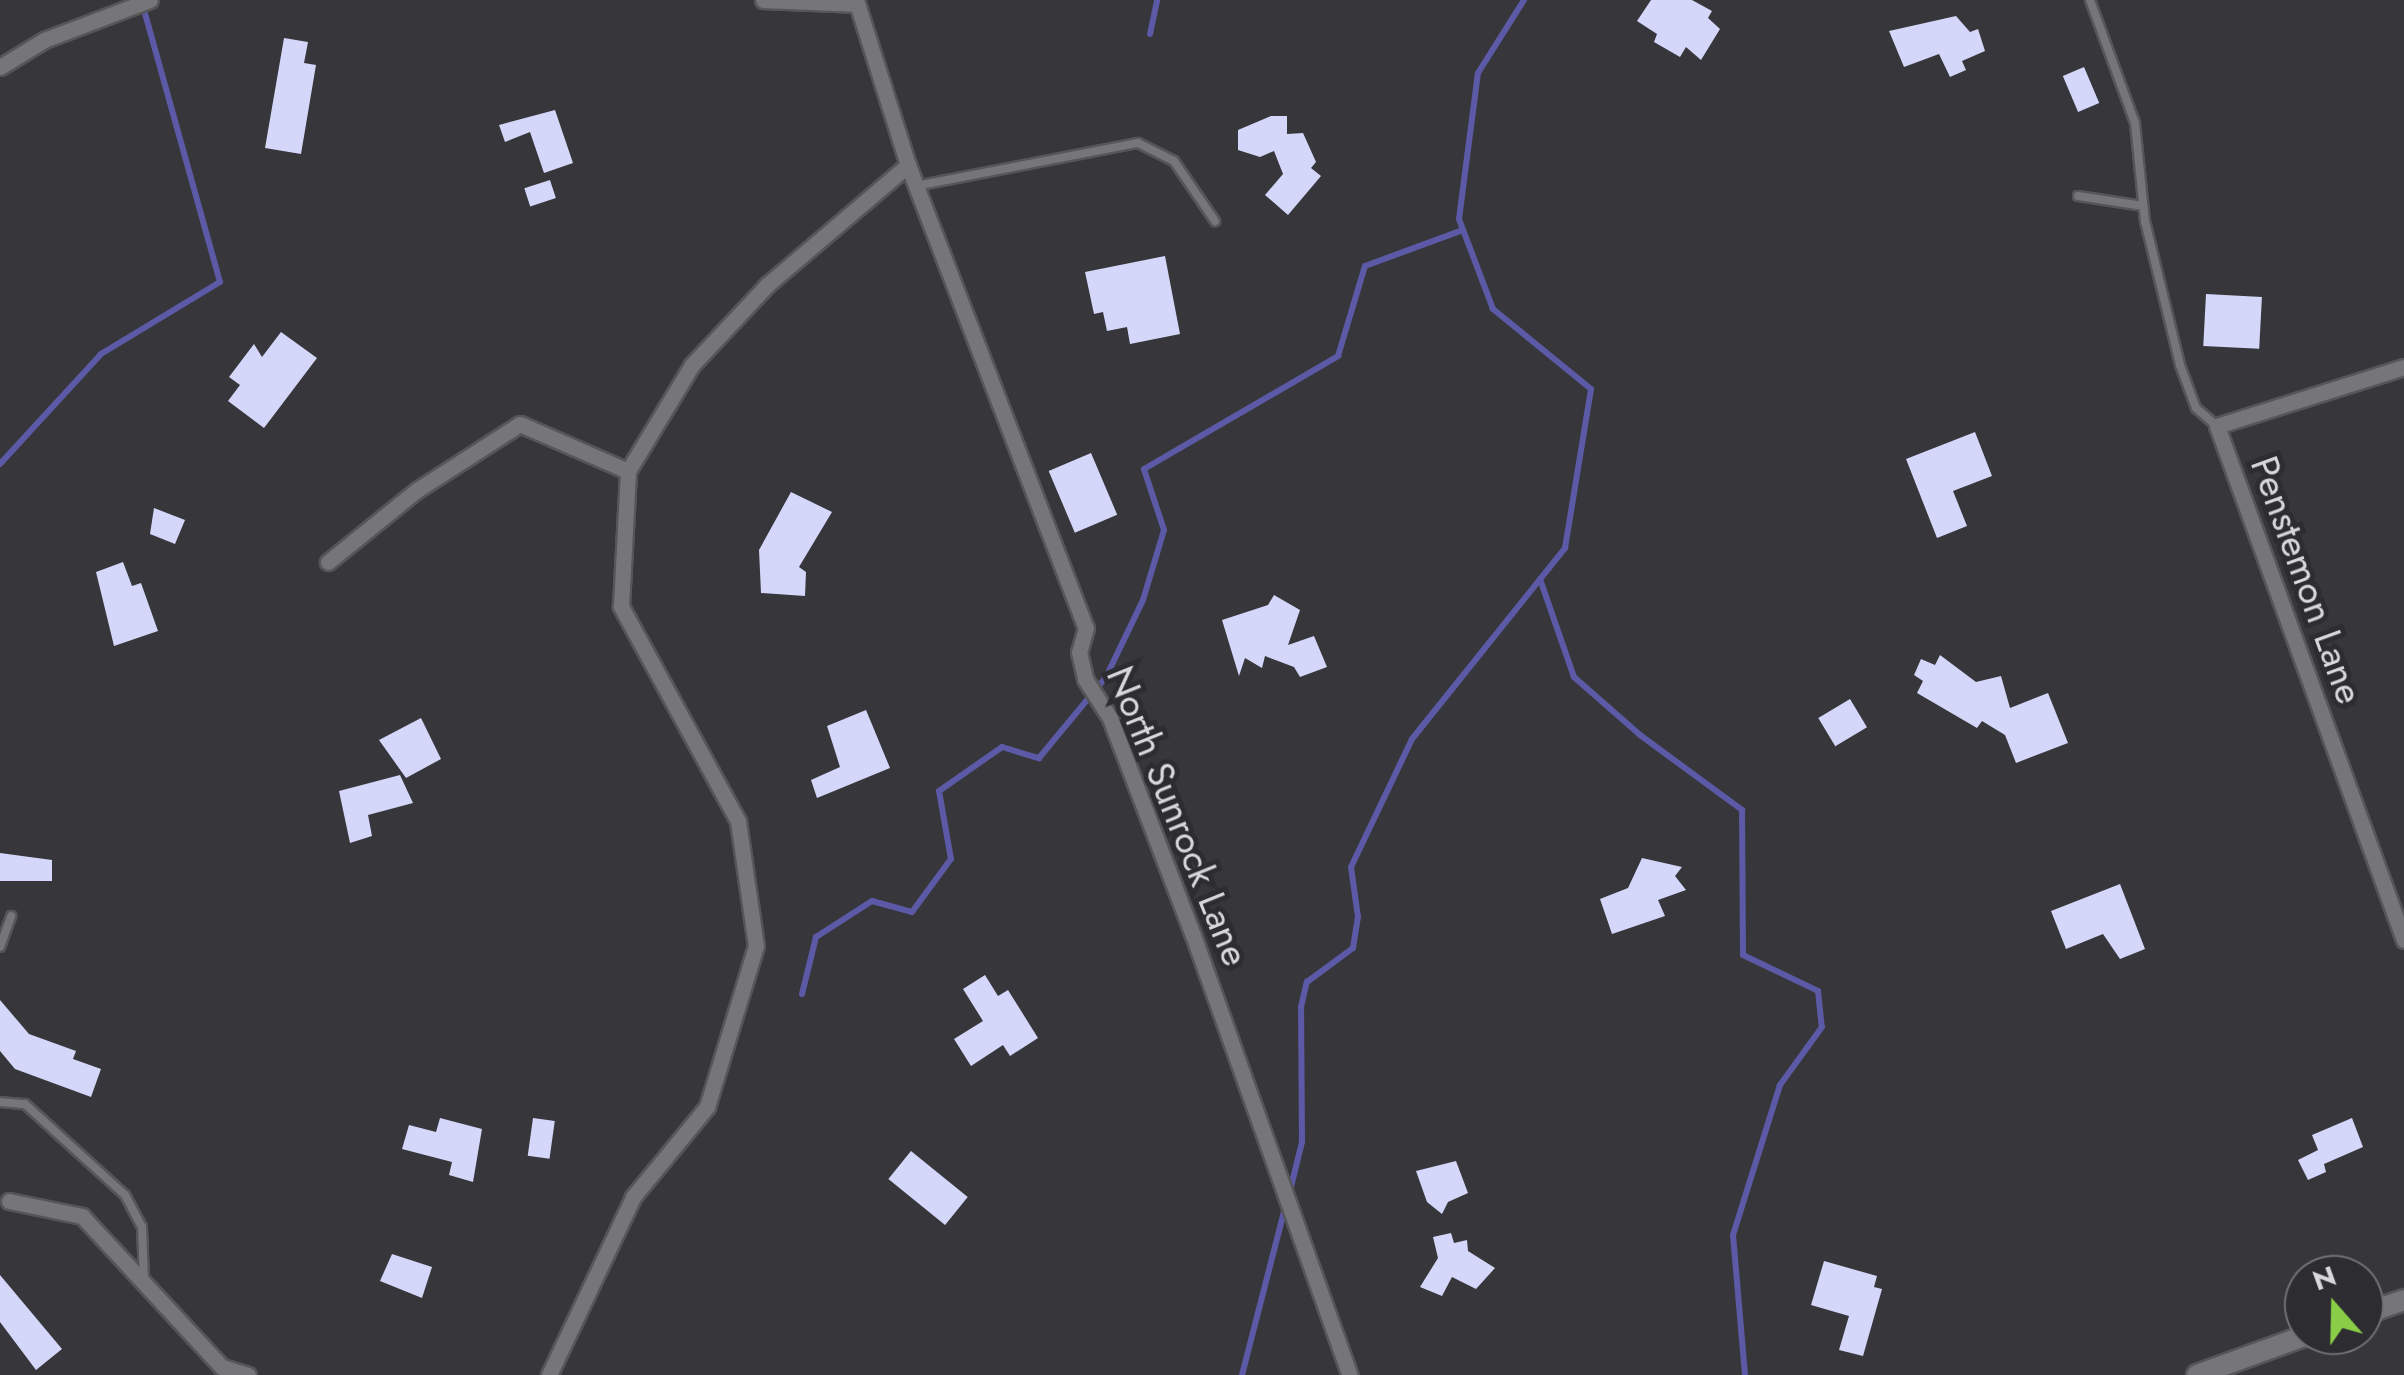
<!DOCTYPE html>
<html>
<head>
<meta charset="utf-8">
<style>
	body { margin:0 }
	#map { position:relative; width:2404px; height:1375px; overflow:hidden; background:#37373b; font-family:Jost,sans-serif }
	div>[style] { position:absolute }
	.stream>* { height:6px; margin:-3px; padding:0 3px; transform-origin:3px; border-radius:3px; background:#5c5aa7 }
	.building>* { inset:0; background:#d4d7fa; transform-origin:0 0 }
	.roads { filter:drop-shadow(2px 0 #565659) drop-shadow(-2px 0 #565659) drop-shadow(0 2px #565659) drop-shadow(0 -2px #565659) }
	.lane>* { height:8px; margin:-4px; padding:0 4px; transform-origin:4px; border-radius:4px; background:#75757a }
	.street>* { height:15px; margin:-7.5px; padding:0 7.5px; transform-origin:7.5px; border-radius:7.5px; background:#75757a }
	.secondary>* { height:20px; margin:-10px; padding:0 10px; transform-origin:10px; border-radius:10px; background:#75757a }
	span { translate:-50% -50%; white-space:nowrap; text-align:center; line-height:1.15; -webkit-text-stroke:10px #2d2d31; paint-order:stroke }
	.street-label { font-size:38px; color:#d7d8da }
	.north { position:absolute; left:2284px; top:1255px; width:100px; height:100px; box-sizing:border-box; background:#2d2d31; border:2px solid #717175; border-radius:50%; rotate:340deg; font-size:28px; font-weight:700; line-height:40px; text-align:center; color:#d7d8da }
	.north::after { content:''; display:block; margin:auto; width:35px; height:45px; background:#8ace47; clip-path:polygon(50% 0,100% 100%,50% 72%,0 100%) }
</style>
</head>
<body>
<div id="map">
	<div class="stream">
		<div style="left:1150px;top:34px;width:35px;rotate:-78deg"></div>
		<div style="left:0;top:464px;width:149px;rotate:-47.4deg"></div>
		<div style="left:101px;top:354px;width:139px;rotate:-31.2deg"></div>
		<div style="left:220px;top:282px;width:290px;rotate:-105.6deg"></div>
		<div style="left:1540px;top:579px;width:104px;rotate:70.9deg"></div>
		<div style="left:1574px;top:677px;width:88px;rotate:41.3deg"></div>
		<div style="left:1640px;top:735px;width:127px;rotate:36.3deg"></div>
		<div style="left:1742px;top:810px;width:145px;rotate:89.6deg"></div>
		<div style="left:1743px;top:955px;width:83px;rotate:25.6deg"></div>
		<div style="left:1818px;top:991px;width:36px;rotate:84deg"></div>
		<div style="left:1822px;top:1027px;width:72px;rotate:125.9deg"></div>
		<div style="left:1780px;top:1085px;width:157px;rotate:107.4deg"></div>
		<div style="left:1733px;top:1235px;width:141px;rotate:85.1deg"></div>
		<div style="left:802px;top:994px;width:59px;rotate:-76.2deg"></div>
		<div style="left:816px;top:937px;width:67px;rotate:-32.7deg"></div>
		<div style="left:872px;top:901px;width:41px;rotate:15.4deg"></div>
		<div style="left:912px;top:912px;width:66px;rotate:-53.7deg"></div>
		<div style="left:951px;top:859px;width:69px;rotate:-100deg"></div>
		<div style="left:939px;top:791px;width:77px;rotate:-34.9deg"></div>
		<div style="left:1002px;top:747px;width:39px;rotate:17deg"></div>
		<div style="left:1039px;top:758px;width:105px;rotate:-50.4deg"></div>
		<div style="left:1106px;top:677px;width:85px;rotate:-64.3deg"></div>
		<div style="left:1143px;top:600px;width:73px;rotate:-73.3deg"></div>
		<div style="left:1164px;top:530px;width:64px;rotate:-108.2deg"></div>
		<div style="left:1144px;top:469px;width:225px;rotate:-30.2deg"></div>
		<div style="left:1338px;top:356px;width:94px;rotate:-73.3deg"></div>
		<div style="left:1365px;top:266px;width:104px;rotate:-20.2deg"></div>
		<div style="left:1289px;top:1195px;width:55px;rotate:-76.2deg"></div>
		<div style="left:1302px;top:1142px;width:135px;rotate:-90.4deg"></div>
		<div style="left:1301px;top:1007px;width:26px;rotate:-77deg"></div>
		<div style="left:1307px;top:982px;width:57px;rotate:-36.5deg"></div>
		<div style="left:1353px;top:948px;width:31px;rotate:-81deg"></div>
		<div style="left:1358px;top:917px;width:50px;rotate:-98deg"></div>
		<div style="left:1351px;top:867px;width:142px;rotate:-64.5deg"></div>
		<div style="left:1412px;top:739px;width:245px;rotate:-51.3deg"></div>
		<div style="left:1565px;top:548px;width:161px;rotate:-80.7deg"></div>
		<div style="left:1591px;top:389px;width:127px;rotate:-140.8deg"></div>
		<div style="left:1493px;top:309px;width:96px;rotate:-110.7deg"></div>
		<div style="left:1459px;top:219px;width:147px;rotate:-82.6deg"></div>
		<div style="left:1478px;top:73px;width:86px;rotate:-57.8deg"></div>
		<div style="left:1242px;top:1375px;width:173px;rotate:-75.6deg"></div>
	</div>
	<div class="building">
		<div style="clip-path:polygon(1651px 0,1692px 0,1712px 11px,1708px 18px,1720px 29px,1701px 60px,1686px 47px,1680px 57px,1654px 42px,1657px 34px,1637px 21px)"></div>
		<div style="clip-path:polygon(1956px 16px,1970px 32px,1978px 29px,1985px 51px,1962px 61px,1966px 70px,1950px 77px,1939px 54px,1904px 67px,1889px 31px)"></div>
		<div style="clip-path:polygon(284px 38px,308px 42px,304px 63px,316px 65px,301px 154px,265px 148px)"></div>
		<div style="left:2084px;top:67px;width:39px;height:23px;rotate:67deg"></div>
		<div style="clip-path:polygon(555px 110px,573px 163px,544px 173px,530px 132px,505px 142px,499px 125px)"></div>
		<div style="clip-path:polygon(1271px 116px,1287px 116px,1287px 134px,1303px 133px,1316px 162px,1311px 168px,1321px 176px,1288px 215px,1265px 195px,1283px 174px,1274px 151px,1260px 157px,1238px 150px,1238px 130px)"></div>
		<div style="left:550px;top:180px;width:19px;height:27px;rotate:72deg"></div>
		<div style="clip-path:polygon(1165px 256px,1180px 334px,1130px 344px,1127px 327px,1107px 331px,1103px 312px,1094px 314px,1085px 272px)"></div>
		<div style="left:2206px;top:294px;width:56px;height:52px;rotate:3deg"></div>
		<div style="clip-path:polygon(281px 332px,317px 358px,264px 428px,228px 401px,240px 385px,229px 377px,254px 344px,262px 357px)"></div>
		<div style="clip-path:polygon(1975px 432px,1992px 476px,1953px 491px,1967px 526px,1937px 538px,1906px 459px)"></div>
		<div style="left:1091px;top:453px;width:67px;height:46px;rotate:67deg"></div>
		<div style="clip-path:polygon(791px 492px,832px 512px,799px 567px,806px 572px,805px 596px,761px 593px,759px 550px)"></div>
		<div style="clip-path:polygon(154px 508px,185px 520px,175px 544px,150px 534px)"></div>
		<div style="clip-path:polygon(123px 562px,132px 586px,141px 583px,158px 631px,114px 646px,96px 572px)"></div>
		<div style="clip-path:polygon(1274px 595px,1300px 610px,1288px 645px,1314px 636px,1327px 667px,1300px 677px,1294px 667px,1265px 656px,1262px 668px,1245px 658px,1239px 676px,1222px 620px,1268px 605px)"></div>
		<div style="clip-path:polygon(1940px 655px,1976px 682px,2001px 676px,2010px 708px,2048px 693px,2068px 743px,2016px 763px,2005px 735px,1982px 721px,1977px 728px,1917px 693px,1923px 681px,1914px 675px,1921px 659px,1935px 665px)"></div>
		<div style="left:1850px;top:699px;width:33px;height:37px;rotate:59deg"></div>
		<div style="clip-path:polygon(866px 710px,890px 768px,817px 798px,811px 780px,840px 767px,827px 726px)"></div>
		<div style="clip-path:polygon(421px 718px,441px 759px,406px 778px,379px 740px)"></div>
		<div style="clip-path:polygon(400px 775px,413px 803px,368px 815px,372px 836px,350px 843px,339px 791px)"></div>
		<div style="clip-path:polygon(0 853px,52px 860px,52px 881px,0 881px)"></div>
		<div style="clip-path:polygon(1642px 858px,1682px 867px,1675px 876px,1686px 890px,1658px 900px,1665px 916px,1612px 934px,1600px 899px,1628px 888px)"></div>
		<div style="clip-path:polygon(2120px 884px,2145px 949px,2120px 959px,2103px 934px,2066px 949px,2051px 911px)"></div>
		<div style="clip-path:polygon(985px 975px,998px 996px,1008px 990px,1038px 1038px,1010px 1056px,1003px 1045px,971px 1066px,954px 1039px,983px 1021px,963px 989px)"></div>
		<div style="clip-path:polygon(0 1000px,29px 1034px,76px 1051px,73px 1059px,101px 1069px,91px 1097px,15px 1069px,0 1051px)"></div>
		<div style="clip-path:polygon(440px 1118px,482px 1129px,473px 1182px,449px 1175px,452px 1162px,402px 1149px,409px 1125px,436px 1132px)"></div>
		<div style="left:533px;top:1118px;width:22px;height:38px;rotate:8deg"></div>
		<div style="clip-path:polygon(2352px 1118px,2363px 1147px,2324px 1164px,2326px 1172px,2308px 1180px,2298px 1160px,2318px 1150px,2312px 1135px)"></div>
		<div style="left:911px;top:1151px;width:73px;height:36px;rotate:39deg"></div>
		<div style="clip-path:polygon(1456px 1161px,1468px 1193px,1448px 1202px,1442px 1214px,1427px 1202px,1416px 1171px)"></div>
		<div style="clip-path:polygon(1451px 1233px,1454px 1243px,1467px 1240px,1468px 1251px,1495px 1268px,1476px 1289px,1452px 1277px,1442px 1296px,1420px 1287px,1438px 1258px,1433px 1237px)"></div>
		<div style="clip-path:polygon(392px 1254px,432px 1267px,422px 1298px,380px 1281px)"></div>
		<div style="clip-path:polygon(1824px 1261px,1877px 1276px,1874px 1287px,1882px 1289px,1863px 1356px,1839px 1350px,1849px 1316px,1811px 1305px)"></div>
		<div style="clip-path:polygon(0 1275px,62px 1349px,36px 1370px,0 1322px)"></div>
	</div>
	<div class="roads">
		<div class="lane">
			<div style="left:2090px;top:0;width:131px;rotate:69.9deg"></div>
			<div style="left:2135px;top:123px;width:99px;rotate:84.2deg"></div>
			<div style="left:2145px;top:221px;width:148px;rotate:76.3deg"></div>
			<div style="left:2180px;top:365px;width:46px;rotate:69.6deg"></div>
			<div style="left:2196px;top:408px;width:28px;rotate:41deg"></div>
			<div style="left:916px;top:186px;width:226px;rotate:-11deg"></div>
			<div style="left:1138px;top:143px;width:40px;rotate:26.6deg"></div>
			<div style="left:1174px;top:161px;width:73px;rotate:55.7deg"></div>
			<div style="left:2078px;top:196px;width:66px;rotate:8.7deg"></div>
			<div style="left:0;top:947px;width:33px;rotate:-70deg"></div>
			<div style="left:0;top:1102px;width:25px;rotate:5deg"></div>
			<div style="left:25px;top:1104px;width:135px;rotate:42.3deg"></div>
			<div style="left:125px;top:1195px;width:36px;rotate:62deg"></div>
			<div style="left:142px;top:1227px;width:51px;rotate:87.8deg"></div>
		</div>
		<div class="street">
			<div style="left:763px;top:0;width:94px;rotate:2.4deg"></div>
			<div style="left:856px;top:0;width:173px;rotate:72.5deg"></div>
			<div style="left:908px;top:165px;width:496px;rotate:69deg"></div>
			<div style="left:1086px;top:628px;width:25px;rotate:106deg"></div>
			<div style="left:1079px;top:652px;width:28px;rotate:77deg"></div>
			<div style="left:1085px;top:679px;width:46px;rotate:57.3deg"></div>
			<div style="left:1110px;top:718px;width:232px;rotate:69.1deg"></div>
			<div style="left:1193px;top:935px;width:467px;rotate:70.4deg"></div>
			<div style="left:0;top:67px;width:52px;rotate:-31.5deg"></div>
			<div style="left:44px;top:40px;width:113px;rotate:-20.7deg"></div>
			<div style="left:2404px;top:367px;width:196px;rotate:162.5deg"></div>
			<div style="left:2217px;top:426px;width:547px;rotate:70.01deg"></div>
			<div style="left:328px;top:562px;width:114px;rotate:-39deg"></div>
			<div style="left:417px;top:490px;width:122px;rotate:-32.7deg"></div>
			<div style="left:520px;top:424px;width:118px;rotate:23.5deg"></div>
			<div style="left:628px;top:471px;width:124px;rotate:-58.9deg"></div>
			<div style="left:692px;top:365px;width:110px;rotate:-46.8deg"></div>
			<div style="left:767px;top:285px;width:185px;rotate:-40.4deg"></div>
			<div style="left:9px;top:1201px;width:75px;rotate:11.6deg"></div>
			<div style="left:82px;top:1216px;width:206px;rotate:47.2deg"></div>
			<div style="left:222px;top:1367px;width:27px;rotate:17deg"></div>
			<div style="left:549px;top:1375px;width:197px;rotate:-64.7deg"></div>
			<div style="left:633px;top:1197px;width:117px;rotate:-50.6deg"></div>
			<div style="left:707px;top:1107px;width:168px;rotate:-73.1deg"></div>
			<div style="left:756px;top:946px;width:126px;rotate:-98.2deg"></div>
			<div style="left:738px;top:821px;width:245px;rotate:-118.6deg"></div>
			<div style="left:621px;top:606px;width:135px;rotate:-87deg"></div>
		</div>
		<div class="secondary">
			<div style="left:2364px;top:1314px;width:42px;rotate:-19.3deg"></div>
			<div style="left:2197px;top:1375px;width:117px;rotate:-20deg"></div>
		</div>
	</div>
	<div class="street-label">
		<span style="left:2307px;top:580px;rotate:70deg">Penstemon Lane</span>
		<span style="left:1178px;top:816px;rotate:68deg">North Sunrock Lane</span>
	</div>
	<div class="north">N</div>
</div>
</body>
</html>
